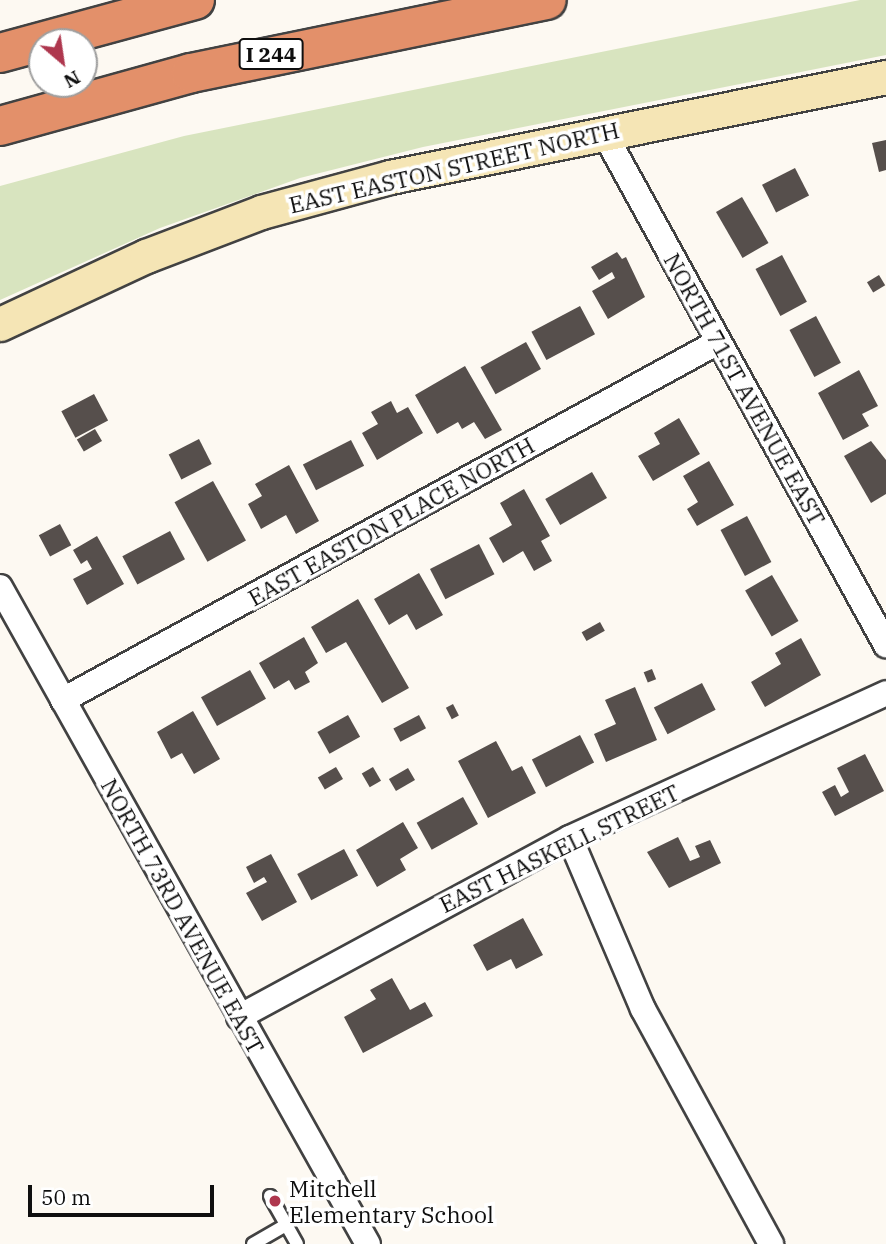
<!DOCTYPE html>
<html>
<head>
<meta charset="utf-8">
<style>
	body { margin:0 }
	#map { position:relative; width:886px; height:1244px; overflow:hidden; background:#fdf9f2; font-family:"IBM Plex Serif",serif }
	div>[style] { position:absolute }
	.green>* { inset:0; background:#d8e4bf }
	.building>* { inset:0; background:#564f4c; transform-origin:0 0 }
	.roads { filter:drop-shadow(2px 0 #424242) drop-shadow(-2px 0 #424242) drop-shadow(0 2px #424242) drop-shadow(0 -2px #424242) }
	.lane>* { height:12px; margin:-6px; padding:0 6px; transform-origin:6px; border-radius:6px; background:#fff }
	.street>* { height:24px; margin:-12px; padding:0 12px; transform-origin:12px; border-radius:12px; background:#fff }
	.secondary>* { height:33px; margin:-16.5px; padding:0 16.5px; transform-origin:16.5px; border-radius:16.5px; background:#f5e5b5 }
	.highway>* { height:38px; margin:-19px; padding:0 19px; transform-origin:19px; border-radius:19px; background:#e3906a }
	.dots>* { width:19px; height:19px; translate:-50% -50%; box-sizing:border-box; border:4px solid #fff; border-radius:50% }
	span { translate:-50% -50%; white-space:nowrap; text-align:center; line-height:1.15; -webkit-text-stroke:7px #fff; paint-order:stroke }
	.shield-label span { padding:2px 5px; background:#fff; border:2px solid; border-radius:5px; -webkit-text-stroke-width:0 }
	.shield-label { font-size:21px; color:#0f0f0f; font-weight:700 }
	.street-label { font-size:23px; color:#0f0f0f }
	.poi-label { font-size:23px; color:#0f0f0f }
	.left { translate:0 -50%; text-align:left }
	.north { position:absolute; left:28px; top:28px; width:70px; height:70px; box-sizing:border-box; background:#fff; border:2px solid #9f9f9f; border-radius:50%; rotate:151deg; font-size:19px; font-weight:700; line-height:28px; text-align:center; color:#0f0f0f }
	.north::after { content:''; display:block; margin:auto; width:24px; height:32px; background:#ae374e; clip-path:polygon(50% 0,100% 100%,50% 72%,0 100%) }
	.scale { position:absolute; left:28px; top:1185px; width:186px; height:32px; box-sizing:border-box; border:4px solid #0f0f0f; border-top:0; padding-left:9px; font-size:21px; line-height:24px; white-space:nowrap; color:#0f0f0f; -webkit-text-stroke:5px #fff; paint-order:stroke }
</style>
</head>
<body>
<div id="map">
	<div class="green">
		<div style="clip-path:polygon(860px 0,886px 0,886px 55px,423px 147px,300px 178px,160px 228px,0 300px,0 186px,184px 136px)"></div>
	</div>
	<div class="building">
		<div style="clip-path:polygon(886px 140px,886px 170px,879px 172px,872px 143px)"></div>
		<div style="left:795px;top:168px;width:31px;height:37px;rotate:63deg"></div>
		<div style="left:742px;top:197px;width:53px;height:30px;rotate:60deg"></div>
		<div style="clip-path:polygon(617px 252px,622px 259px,626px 257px,645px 297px,608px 319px,592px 291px,615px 278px,612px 272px,599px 280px,591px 267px)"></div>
		<div style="left:782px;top:255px;width:53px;height:30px;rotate:62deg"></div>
		<div style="left:879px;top:275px;width:12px;height:14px;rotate:59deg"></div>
		<div style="left:580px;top:306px;width:32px;height:55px;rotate:62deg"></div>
		<div style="left:816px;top:316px;width:53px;height:30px;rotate:62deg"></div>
		<div style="left:526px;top:342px;width:31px;height:52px;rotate:61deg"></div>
		<div style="clip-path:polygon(465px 366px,502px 430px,485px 439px,474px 422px,462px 429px,458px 422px,437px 434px,415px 395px)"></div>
		<div style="clip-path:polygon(859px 370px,878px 406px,862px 414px,869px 426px,843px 440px,818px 393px)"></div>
		<div style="left:94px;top:394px;width:30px;height:37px;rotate:62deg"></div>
		<div style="clip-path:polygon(391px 401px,397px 413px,408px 407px,423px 433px,377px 460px,362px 433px,378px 424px,371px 412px)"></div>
		<div style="clip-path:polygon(679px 418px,700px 454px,653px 481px,638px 456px,660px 444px,654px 433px)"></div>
		<div style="left:95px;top:429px;width:14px;height:21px;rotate:60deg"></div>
		<div style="left:199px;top:439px;width:28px;height:34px;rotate:63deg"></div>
		<div style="left:351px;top:440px;width:29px;height:54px;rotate:63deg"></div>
		<div style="clip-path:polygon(871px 441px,886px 460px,886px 494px,871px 503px,844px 456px)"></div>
		<div style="clip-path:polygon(709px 461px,734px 505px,697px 526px,687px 509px,698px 502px,683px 476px)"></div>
		<div style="clip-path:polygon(289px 465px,319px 521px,296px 534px,286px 515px,261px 529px,248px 504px,262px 496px,255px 484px)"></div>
		<div style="left:592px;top:472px;width:30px;height:54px;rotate:60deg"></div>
		<div style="left:213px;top:481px;width:68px;height:44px;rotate:61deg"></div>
		<div style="clip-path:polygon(524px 489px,550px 536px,541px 541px,552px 561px,534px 571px,523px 551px,503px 563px,489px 538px,512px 525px,500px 503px)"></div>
		<div style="left:747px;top:516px;width:52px;height:30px;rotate:62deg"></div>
		<div style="left:60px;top:524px;width:24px;height:24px;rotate:62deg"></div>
		<div style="left:170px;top:531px;width:32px;height:54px;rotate:62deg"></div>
		<div style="clip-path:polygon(97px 536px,124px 584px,87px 605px,73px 579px,92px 569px,87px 560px,81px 564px,73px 550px)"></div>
		<div style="left:479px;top:544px;width:34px;height:55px;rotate:63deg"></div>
		<div style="clip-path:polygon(419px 573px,443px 615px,416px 630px,407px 614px,389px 625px,374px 599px)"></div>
		<div style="left:772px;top:575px;width:53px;height:31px;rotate:60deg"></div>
		<div style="clip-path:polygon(358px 599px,409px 688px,382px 703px,346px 642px,326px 653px,311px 627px)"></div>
		<div style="left:600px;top:622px;width:10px;height:21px;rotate:61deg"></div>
		<div style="clip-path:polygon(304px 637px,318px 663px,305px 672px,310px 682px,295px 690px,289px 680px,274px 689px,259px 663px)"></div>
		<div style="clip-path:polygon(801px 638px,821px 675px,765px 707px,751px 682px,781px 664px,775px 653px)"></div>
		<div style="left:652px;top:669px;width:11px;height:9px;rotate:68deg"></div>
		<div style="left:250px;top:670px;width:33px;height:56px;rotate:61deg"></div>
		<div style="left:702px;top:683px;width:30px;height:54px;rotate:63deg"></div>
		<div style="clip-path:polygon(635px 687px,657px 740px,606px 762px,594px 734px,616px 724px,605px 700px)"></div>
		<div style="left:453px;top:704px;width:13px;height:8px;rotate:63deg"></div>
		<div style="clip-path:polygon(193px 711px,220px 759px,194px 774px,182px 753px,171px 759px,157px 732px)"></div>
		<div style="left:348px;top:715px;width:25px;height:35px;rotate:61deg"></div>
		<div style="left:419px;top:715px;width:15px;height:29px;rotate:62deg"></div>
		<div style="left:580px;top:735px;width:31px;height:54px;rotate:63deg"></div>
		<div style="clip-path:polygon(496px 741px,512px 771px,522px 766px,536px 793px,488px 818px,458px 761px)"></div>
		<div style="clip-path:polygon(865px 754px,884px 791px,835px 816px,822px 792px,835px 785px,841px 797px,849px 792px,837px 768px)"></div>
		<div style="left:336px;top:767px;width:14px;height:21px;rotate:60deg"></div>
		<div style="left:373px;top:767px;width:16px;height:13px;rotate:60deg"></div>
		<div style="left:408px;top:768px;width:14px;height:22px;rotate:60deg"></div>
		<div style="left:463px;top:797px;width:31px;height:53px;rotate:61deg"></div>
		<div style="clip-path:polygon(403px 822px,418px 848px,400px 859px,406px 870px,377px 887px,356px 850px)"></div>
		<div style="clip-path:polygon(678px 837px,690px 861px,700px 857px,695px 846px,710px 840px,721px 863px,669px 888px,647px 852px)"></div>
		<div style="left:344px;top:849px;width:30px;height:53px;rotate:62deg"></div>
		<div style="clip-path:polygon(271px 854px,297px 902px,262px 921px,246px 893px,267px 882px,264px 877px,254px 883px,246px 867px)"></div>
		<div style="clip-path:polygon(523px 918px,543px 955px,516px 969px,511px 959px,487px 971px,473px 945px)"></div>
		<div style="clip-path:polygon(392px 978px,410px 1010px,425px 1002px,433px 1016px,363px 1053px,344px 1017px,376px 999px,370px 990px)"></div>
	</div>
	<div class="roads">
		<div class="lane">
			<div style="left:270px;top:1196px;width:55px;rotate:60.6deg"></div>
			<div style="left:253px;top:1244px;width:38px;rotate:-30deg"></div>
		</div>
		<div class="street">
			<div style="left:604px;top:133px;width:585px;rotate:61.15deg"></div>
			<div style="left:0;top:587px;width:753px;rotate:60.75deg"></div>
			<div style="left:63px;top:700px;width:746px;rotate:-28.66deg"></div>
			<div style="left:570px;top:838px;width:186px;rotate:66.9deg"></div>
			<div style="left:643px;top:1009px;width:268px;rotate:61.4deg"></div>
			<div style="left:239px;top:1017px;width:376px;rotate:-28.4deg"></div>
			<div style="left:570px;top:838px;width:348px;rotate:-24.6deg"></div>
		</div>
		<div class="secondary">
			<div style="left:0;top:324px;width:161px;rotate:-25deg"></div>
			<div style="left:146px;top:256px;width:123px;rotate:-20.9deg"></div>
			<div style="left:261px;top:212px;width:134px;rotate:-15.2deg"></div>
			<div style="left:390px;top:177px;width:506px;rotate:-11.4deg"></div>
		</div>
		<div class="highway">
			<div style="left:0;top:53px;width:202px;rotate:-15.2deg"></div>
			<div style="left:0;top:126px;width:198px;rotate:-15.5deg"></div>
			<div style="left:191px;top:73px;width:363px;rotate:-11.6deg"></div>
		</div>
	</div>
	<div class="dots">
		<div style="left:275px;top:1201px;background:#ae374e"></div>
	</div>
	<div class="shield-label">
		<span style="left:271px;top:54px">I 244</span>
	</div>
	<div class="street-label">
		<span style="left:454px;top:167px;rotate:-13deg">EAST EASTON STREET NORTH</span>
		<span style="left:745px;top:389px;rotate:61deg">NORTH 71ST AVENUE EAST</span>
		<span style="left:391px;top:521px;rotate:-29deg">EAST EASTON PLACE NORTH</span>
		<span style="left:559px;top:848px;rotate:-26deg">EAST HASKELL STREET</span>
		<span style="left:183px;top:916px;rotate:61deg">NORTH 73RD AVENUE EAST</span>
	</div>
	<div class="poi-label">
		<span class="left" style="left:289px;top:1201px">Mitchell<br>Elementary School</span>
	</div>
	<div class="north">N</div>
	<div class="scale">50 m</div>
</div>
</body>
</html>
